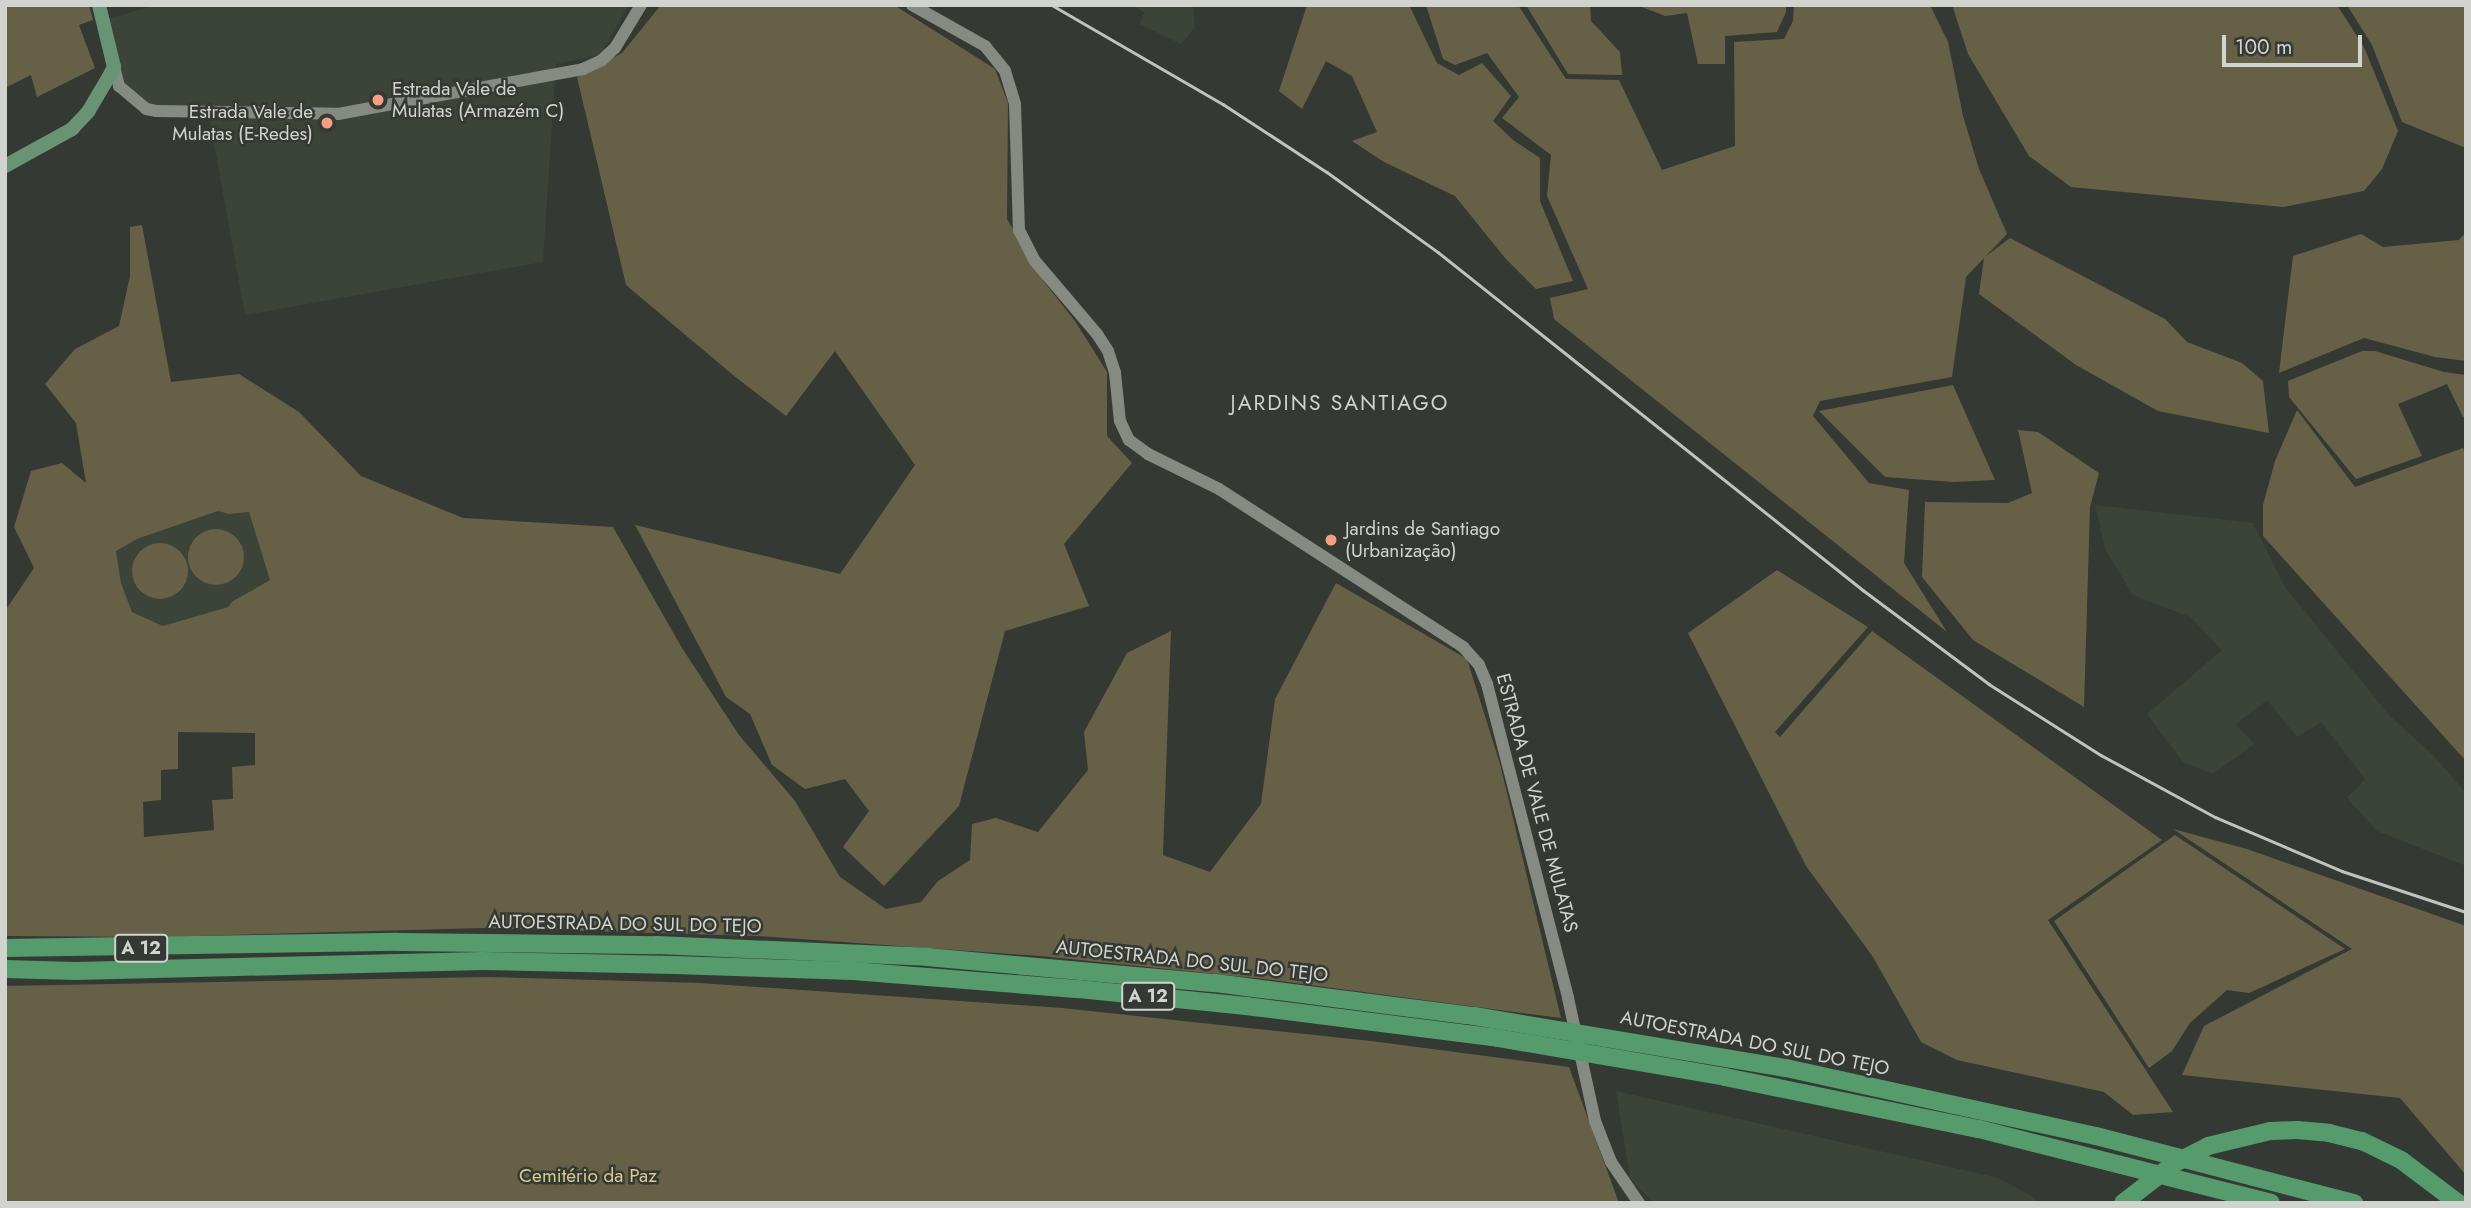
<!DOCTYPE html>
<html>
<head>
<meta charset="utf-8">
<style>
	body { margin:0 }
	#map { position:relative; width:2471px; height:1208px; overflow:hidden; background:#353933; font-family:Jost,sans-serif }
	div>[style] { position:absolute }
	.built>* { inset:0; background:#3c4338 }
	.green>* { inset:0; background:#666047 }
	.round { border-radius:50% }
	.minor>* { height:12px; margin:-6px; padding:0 6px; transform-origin:6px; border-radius:6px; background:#858a83 }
	.major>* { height:14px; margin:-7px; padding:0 7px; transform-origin:7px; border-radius:7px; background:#689475 }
	.highway>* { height:18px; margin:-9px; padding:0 9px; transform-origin:9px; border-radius:9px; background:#559b6c }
	.rail>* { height:2.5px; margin:-1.25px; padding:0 1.25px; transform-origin:1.25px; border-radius:1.25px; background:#c0c2be }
	.dots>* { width:19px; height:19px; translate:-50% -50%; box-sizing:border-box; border:4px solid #353933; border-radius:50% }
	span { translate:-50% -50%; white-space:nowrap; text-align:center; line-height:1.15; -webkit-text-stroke:5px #353933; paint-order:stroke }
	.shield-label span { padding:2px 5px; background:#353933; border:2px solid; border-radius:5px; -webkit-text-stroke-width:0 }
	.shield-label { font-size:18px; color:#d1d3cf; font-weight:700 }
	.poi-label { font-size:19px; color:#d1d3cf }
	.left { translate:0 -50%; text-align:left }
	.right { translate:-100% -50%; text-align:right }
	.street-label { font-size:19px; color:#d1d3cf }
	.park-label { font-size:19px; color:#d8ca8e }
	.neighbourhood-label { font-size:21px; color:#d1d3cf; letter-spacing:2px }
	.frame { position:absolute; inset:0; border:7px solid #d1d3cf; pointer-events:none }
	.scale { position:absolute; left:2222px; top:35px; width:140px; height:32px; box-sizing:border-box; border:4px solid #d1d3cf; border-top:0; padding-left:9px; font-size:21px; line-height:24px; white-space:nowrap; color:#d1d3cf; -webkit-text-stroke:5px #353933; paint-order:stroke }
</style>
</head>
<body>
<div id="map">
	<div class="built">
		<div style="clip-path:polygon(155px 5px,629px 5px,600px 55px,556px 64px,543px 262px,245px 315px,210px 121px,146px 103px,128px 88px,122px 76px,106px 20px)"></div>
		<div style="clip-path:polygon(1131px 5px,1193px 5px,1195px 27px,1181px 44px,1140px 24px,1144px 12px)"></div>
		<div style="clip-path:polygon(2095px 505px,2253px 523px,2285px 587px,2389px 715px,2435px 757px,2466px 793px,2466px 866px,2377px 831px,2347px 798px,2365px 779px,2321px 722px,2297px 737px,2267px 700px,2236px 724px,2254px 744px,2213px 774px,2183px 762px,2147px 714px,2222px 650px,2190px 617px,2133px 595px,2105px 549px)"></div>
		<div style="clip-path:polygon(218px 511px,229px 514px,249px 512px,270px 579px,233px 601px,228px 607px,163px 626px,132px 612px,121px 583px,115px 551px,137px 539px)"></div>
		<div style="clip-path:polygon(1616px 1091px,1999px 1178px,2035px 1198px,2036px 1203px,1653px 1203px,1630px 1178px)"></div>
	</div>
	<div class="green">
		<div style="clip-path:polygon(5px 5px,89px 5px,93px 20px,79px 25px,95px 68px,37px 97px,31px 75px,5px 88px)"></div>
		<div style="clip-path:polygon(661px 5px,894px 5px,995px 69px,1008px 103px,1007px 219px,1045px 283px,1075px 321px,1107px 372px,1107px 436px,1132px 463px,1064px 544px,1089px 606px,1005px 631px,959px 806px,884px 886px,843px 847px,869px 811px,845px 779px,805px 789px,772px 765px,750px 714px,726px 697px,635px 525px,840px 574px,915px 465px,835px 351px,786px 416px,733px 375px,626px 285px,577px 77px,622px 53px)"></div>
		<div style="clip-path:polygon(1307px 5px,1409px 5px,1437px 63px,1459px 75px,1482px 63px,1511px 96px,1493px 121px,1513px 140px,1540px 158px,1540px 201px,1573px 281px,1536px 289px,1505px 258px,1455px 196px,1384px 162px,1352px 141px,1377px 132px,1352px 76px,1326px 61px,1302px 109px,1279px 91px)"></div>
		<div style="clip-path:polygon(1426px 5px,1518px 5px,1566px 79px,1619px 80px,1662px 170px,1735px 146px,1734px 42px,1784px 39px,1793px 21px,1794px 5px,1930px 5px,1948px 42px,1963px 116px,1979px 169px,2007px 234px,1985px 257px,2010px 238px,2165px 319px,2187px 342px,2242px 363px,2263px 381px,2269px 433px,2158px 411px,2076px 365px,1979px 294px,1984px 258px,1966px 277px,1952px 377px,1820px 401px,1813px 416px,1869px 483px,1909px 490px,1904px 563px,1947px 632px,1554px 319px,1550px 298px,1588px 289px,1547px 196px,1551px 155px,1502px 118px,1519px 97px,1487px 53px,1455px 65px,1443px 59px)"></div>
		<div style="clip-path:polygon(1526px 5px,1590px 5px,1591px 21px,1620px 52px,1622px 75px,1568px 74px)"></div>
		<div style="clip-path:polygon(1637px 5px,1786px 5px,1786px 12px,1777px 32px,1725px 36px,1725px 64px,1698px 64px,1687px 13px,1665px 16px)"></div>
		<div style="clip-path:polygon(1952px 5px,2337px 5px,2364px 47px,2398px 131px,2382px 169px,2364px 191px,2283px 207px,2071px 187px,2029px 156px,1968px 54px)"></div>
		<div style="clip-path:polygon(2347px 5px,2466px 5px,2466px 148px,2402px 122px,2372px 45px)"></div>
		<div style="clip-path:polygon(evenodd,142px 225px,171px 382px,239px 374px,299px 412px,361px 476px,463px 518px,613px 527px,682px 648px,739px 735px,795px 801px,840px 877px,886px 909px,921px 902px,938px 881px,970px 860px,972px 824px,996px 818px,1038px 832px,1088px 770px,1084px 732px,1127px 653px,1171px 631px,1163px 855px,1210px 872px,1261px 804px,1275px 699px,1336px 583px,1467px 659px,1500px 764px,1561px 1018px,1264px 979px,1041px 956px,757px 936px,483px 928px,159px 937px,5px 936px,5px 611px,34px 568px,14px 527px,31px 471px,62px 463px,86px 483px,76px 423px,45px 384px,75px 349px,119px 326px,130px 276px,130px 227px,142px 225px,218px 511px,229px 514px,249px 512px,270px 580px,233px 601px,228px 607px,163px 626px,132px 612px,121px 583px,116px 551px,137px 539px,218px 511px,142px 225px,178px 732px,255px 733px,255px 765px,232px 767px,233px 799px,212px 800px,214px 830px,144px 837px,143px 802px,161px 800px,161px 770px,178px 769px,178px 732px)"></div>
		<div style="clip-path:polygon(2466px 232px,2466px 361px,2435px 357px,2364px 338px,2279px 373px,2293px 256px,2361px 234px,2383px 247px,2459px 240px)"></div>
		<div style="clip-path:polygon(2362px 351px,2375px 351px,2444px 372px,2466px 375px,2466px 416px,2463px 417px,2447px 384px,2398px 404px,2422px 456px,2356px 479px,2289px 397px,2288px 381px)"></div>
		<div style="clip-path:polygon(1953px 385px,1995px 480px,1953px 482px,1885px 477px,1819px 411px)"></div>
		<div style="clip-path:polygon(2297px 410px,2355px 487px,2463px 448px,2466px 455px,2466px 761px,2263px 536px,2263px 505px,2275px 461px)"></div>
		<div style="clip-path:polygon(2018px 430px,2038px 432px,2099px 473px,2090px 507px,2084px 707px,1973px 640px,1922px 577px,1925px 502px,2008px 503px,2032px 493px)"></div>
		<div class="round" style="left:188px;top:529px;width:56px;height:56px"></div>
		<div class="round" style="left:132px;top:543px;width:56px;height:56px"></div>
		<div style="clip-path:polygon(1777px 570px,1868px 627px,1775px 732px,1780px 737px,1872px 631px,2162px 840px,2048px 920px,2173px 1112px,2133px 1115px,2104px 1092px,1957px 1060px,1921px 1042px,1873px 957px,1806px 866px,1688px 633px)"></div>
		<div style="clip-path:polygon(2173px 829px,2247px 849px,2466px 926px,2466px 1175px,2400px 1098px,2182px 1075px,2204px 1026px,2352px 949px)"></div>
		<div style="clip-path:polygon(2175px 835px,2345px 949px,2249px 993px,2227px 990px,2190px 1023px,2172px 1051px,2149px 1068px,2054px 921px)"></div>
		<div style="clip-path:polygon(488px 977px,700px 983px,1062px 1008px,1371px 1041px,1569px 1067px,1619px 1203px,5px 1203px,5px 986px)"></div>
	</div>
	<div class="minor">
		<div style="left:912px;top:5px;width:84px;rotate:29.3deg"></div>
		<div style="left:985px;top:46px;width:32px;rotate:51deg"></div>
		<div style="left:1005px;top:71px;width:34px;rotate:73deg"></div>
		<div style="left:1015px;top:104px;width:126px;rotate:88.2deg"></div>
		<div style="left:1019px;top:230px;width:35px;rotate:63deg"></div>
		<div style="left:1035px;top:261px;width:96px;rotate:49.7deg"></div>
		<div style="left:1097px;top:334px;width:20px;rotate:57deg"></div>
		<div style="left:1108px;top:351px;width:23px;rotate:72deg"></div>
		<div style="left:1115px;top:373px;width:48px;rotate:84.1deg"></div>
		<div style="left:1120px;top:421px;width:21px;rotate:65deg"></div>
		<div style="left:1129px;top:440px;width:24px;rotate:36deg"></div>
		<div style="left:1148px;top:454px;width:79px;rotate:26.2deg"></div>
		<div style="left:1219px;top:489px;width:291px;rotate:32.9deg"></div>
		<div style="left:1463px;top:647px;width:24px;rotate:48deg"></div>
		<div style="left:1479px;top:665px;width:21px;rotate:67deg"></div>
		<div style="left:1487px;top:684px;width:324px;rotate:75.5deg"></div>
		<div style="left:1568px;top:998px;width:126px;rotate:77.6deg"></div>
		<div style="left:1595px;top:1121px;width:44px;rotate:68.7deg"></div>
		<div style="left:1611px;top:1162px;width:50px;rotate:55.7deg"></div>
		<div style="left:114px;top:67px;width:20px;rotate:75deg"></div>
		<div style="left:119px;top:86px;width:35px;rotate:40deg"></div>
		<div style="left:146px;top:109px;width:10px;rotate:11deg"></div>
		<div style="left:156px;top:111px;width:182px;rotate:0.9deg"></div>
		<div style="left:338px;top:114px;width:249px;rotate:-10.4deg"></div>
		<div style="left:583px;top:69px;width:21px;rotate:-25deg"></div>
		<div style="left:602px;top:60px;width:18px;rotate:-43deg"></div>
		<div style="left:615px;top:48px;width:50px;rotate:-58.8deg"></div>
	</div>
	<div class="major">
		<div style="left:5px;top:166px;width:77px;rotate:-28.9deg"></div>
		<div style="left:72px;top:129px;width:23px;rotate:-47deg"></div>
		<div style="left:88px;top:112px;width:45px;rotate:-59.5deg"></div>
		<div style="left:111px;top:73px;width:7px;rotate:-63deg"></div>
		<div style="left:114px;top:67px;width:64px;rotate:-103.6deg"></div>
	</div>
	<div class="highway">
		<div style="left:5px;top:948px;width:393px;rotate:-0.9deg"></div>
		<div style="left:398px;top:942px;width:259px;rotate:0.7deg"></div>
		<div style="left:657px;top:945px;width:270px;rotate:2.5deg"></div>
		<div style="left:927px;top:957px;width:289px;rotate:5.2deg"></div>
		<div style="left:1215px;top:983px;width:261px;rotate:7.3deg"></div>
		<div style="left:1474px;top:1016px;width:316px;rotate:9.5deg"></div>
		<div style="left:1786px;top:1068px;width:317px;rotate:12.4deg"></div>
		<div style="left:2096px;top:1136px;width:267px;rotate:14.6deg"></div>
		<div style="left:5px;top:969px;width:70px;rotate:1.6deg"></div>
		<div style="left:75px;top:971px;width:407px;rotate:-1.4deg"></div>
		<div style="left:482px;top:961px;width:193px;rotate:1.2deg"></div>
		<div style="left:675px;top:965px;width:178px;rotate:1.9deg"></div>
		<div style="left:853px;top:971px;width:227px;rotate:4.6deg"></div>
		<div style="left:1079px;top:989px;width:168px;rotate:5.8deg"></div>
		<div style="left:1246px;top:1006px;width:254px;rotate:7.2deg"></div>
		<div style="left:1498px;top:1038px;width:230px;rotate:9.7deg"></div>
		<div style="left:1725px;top:1077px;width:259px;rotate:11.6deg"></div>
		<div style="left:1979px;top:1129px;width:301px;rotate:14.2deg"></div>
		<div style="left:2123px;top:1203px;width:66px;rotate:-37.6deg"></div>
		<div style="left:2175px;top:1163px;width:37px;rotate:-27deg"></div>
		<div style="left:2208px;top:1146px;width:64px;rotate:-13.6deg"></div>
		<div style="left:2270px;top:1131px;width:27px;rotate:-2deg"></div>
		<div style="left:2297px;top:1130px;width:32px;rotate:5deg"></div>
		<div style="left:2329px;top:1133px;width:34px;rotate:14deg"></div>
		<div style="left:2362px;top:1141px;width:43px;rotate:26deg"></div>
		<div style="left:2401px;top:1160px;width:71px;rotate:37deg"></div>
	</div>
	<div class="rail">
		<div style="left:1052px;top:5px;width:198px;rotate:30.1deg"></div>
		<div style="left:1223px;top:104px;width:124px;rotate:33.2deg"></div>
		<div style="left:1327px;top:172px;width:137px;rotate:35.8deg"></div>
		<div style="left:1438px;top:252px;width:543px;rotate:38.5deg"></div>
		<div style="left:1863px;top:590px;width:157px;rotate:36.7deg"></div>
		<div style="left:1989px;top:684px;width:133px;rotate:32.4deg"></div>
		<div style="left:2101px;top:755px;width:130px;rotate:28.5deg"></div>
		<div style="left:2215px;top:817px;width:138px;rotate:23deg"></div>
		<div style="left:2342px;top:871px;width:131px;rotate:18.3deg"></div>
	</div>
	<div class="dots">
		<div style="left:378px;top:100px;background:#f39f84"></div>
		<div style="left:327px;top:123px;background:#f39f84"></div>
		<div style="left:1331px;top:540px;background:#f39f84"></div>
	</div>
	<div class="shield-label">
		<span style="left:141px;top:948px">A 12</span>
		<span style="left:1148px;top:996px">A 12</span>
	</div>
	<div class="poi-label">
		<span class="left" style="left:392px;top:100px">Estrada Vale de<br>Mulatas (Armazém C)</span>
		<span class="right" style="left:313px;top:123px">Estrada Vale de<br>Mulatas (E-Redes)</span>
		<span class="left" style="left:1345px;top:540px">Jardins de Santiago<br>(Urbanização)</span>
	</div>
	<div class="street-label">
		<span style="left:1537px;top:803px;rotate:75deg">ESTRADA DE VALE DE MULATAS</span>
		<span style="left:625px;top:924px;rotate:1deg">AUTOESTRADA DO SUL DO TEJO</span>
		<span style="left:1192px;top:961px;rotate:6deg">AUTOESTRADA DO SUL DO TEJO</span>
		<span style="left:1755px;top:1043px;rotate:11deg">AUTOESTRADA DO SUL DO TEJO</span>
	</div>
	<div class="park-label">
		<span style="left:588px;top:1176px">Cemitério da Paz</span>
	</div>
	<div class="neighbourhood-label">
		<span style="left:1340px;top:403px">JARDINS SANTIAGO</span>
	</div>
	<div class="frame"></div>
	<div class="scale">100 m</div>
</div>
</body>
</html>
